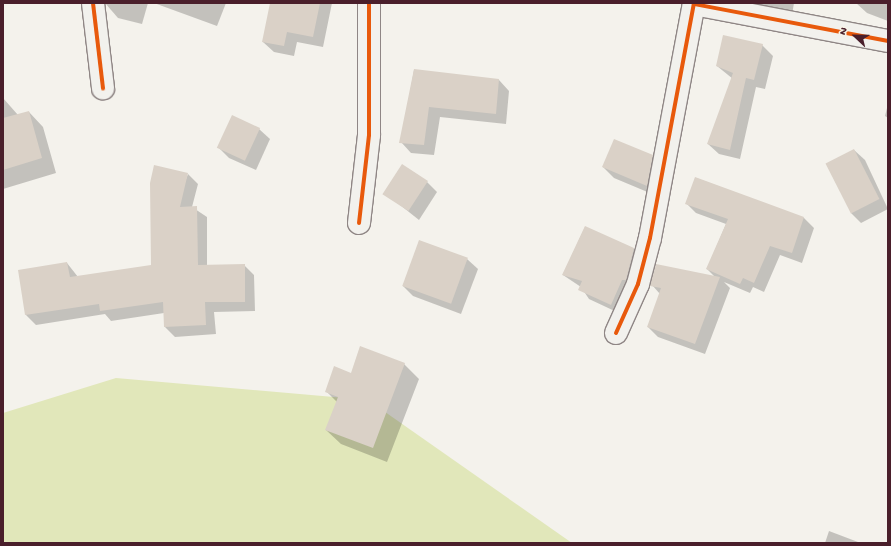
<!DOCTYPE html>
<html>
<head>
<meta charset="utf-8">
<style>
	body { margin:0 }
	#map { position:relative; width:891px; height:546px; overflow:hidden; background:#f4f2ec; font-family:"Gochi Hand",sans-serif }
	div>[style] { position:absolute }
	.green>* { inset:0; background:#e1e7ba }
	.shadow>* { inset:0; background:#0003 }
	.building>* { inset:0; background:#dad1c7; transform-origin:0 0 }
	.roads { filter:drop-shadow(1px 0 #8f8685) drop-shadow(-1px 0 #8f8685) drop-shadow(0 1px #8f8685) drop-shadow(0 -1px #8f8685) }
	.minor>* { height:22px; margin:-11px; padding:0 11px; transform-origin:11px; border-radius:11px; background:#f2f1ed }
	.cycleway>* { height:4px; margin:-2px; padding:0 2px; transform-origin:2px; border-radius:2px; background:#e8590c }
	span { translate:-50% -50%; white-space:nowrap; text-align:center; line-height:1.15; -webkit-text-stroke:3px #f7f3e8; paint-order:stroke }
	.frame { position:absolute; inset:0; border:4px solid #4a1f2b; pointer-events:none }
	.north { position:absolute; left:835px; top:16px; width:40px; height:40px; -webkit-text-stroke:3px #f7f3e8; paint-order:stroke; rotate:292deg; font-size:11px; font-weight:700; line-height:16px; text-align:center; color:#4a1f2b }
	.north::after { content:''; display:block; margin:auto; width:14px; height:18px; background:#4a1f2b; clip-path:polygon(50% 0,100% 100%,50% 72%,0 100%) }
</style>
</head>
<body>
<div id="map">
	<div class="green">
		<div style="clip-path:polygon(116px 378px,368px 400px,572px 543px,3px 543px,3px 413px)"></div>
	</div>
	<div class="shadow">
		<div style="clip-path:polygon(105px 3px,148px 3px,142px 24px,118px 18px)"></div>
		<div style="clip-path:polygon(154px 3px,226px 3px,217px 26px)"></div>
		<div style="clip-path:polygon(271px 3px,332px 3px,323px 47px,297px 42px,294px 56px,274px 52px,263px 42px)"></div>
		<div style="clip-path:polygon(720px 3px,794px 3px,792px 15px)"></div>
		<div style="clip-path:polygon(856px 3px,888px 3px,888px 21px,867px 13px)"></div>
		<div style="clip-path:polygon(762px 45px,773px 56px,765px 89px,756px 87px,740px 159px,719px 154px,708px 144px,733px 79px,717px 66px)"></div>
		<div style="clip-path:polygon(414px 70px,499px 80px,509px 91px,506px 124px,440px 117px,434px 155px,411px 153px,401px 142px)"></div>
		<div style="clip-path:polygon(3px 98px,18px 115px,29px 112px,43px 127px,56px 173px,3px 189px)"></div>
		<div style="clip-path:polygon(888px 104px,888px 118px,885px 116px)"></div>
		<div style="clip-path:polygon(259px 129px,270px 139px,256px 170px,229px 158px,218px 147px)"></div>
		<div style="clip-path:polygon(854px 150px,865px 160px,888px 209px,861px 223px,851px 213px)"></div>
		<div style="clip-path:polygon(652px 156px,663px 166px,657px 196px,614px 178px,603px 167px)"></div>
		<div style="clip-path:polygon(188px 174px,198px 184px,192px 207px,207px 217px,207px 266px,244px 265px,254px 275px,255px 311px,214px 312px,216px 334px,175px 337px,165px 327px,164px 313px,111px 321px,105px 314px,36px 325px,26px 315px,20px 271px,67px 263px,78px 277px,152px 266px)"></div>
		<div style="clip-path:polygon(696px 178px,804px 218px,814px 228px,802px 263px,780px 255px,764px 292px,753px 287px,750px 293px,724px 282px,730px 288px,705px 354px,658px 337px,648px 327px,660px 294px,652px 285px,715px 277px,707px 269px,726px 224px,696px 213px,686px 203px)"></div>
		<div style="clip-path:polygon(427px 182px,437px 192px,419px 220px,385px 193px)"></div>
		<div style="clip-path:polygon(585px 227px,634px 249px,644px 259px,621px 314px,589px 299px,581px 287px,563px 275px)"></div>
		<div style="clip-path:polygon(467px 259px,478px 269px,461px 314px,413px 296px,403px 286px)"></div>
		<div style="clip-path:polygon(404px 364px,419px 379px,387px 462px,341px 444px,326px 430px,337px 402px,326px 391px,351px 374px)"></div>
		<div style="clip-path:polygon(829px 531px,858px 542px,859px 543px,825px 543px)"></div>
	</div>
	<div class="building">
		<div style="clip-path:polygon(270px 3px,320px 3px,313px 37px,287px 32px,284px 46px,262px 42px)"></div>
		<div style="clip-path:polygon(723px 35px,763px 44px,754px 80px,746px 78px,730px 150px,707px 144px,733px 73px,716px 66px)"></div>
		<div style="clip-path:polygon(414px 69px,499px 79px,496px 114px,429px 107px,424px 145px,399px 143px)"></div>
		<div style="clip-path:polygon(29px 111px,42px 158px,3px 170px,3px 118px)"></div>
		<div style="left:232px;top:115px;width:31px;height:36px;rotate:25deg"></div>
		<div style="clip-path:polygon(614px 139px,653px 155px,647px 186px,602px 167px)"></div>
		<div style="left:854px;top:149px;width:56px;height:32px;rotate:63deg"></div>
		<div style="left:402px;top:164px;width:31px;height:36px;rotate:33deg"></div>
		<div style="clip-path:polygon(154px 165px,188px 173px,180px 207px,197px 206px,198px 265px,245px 264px,245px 302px,205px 302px,206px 325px,164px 327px,163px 302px,100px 311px,99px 304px,25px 315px,18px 270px,67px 262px,70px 277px,151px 265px,150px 183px)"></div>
		<div style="clip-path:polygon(695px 177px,804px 217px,792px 253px,770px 246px,754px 283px,743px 278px,740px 284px,706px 269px,728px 219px,685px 204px)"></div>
		<div style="clip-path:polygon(585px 226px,634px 248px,626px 280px,622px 280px,611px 305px,578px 290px,582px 281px,562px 275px)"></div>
		<div style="left:419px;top:240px;width:52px;height:49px;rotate:20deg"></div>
		<div style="clip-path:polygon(656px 264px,720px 277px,695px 344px,647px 327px,661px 288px,650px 286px)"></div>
		<div style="clip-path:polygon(360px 346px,405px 363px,373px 448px,325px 430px,338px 397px,325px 392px,334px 366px,351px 373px)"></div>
	</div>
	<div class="roads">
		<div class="minor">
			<div style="left:93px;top:3px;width:86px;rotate:83.3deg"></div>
			<div style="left:694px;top:4px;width:197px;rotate:10.8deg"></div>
			<div style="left:359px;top:223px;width:89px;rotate:-83.5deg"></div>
			<div style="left:369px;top:135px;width:132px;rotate:-90deg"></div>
			<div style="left:616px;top:333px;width:54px;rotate:-65.8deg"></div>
			<div style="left:638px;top:284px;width:48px;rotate:-75.4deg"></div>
			<div style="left:650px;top:238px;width:239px;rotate:-79.4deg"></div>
		</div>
	</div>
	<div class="cycleway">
		<div style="left:93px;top:3px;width:86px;rotate:83.3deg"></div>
		<div style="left:694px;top:4px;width:197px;rotate:10.8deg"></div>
		<div style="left:359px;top:223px;width:89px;rotate:-83.5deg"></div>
		<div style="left:369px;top:135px;width:132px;rotate:-90deg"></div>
		<div style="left:616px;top:333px;width:54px;rotate:-65.8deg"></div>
		<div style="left:638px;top:284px;width:48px;rotate:-75.4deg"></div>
		<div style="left:650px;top:238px;width:239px;rotate:-79.4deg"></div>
	</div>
	<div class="frame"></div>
	<div class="north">N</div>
</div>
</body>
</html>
